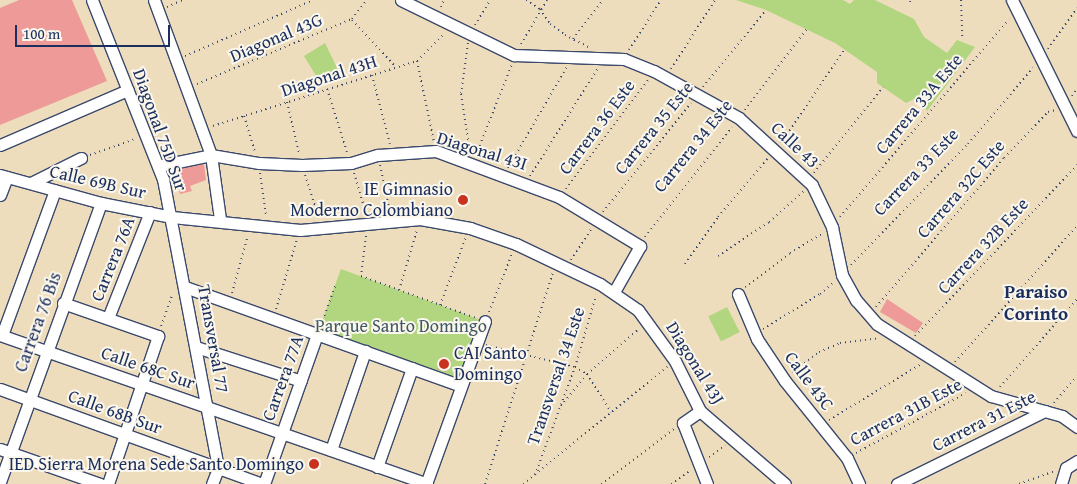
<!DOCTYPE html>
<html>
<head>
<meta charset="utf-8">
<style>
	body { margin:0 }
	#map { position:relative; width:1077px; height:484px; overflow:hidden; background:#eeddbc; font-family:"Gentium Book Plus",serif }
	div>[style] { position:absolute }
	.green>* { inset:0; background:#b1d67f; transform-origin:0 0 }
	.building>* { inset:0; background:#ee9a99 }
	.path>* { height:2px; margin-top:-1px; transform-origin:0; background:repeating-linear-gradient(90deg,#3b496c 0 1px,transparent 0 5px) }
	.roads { filter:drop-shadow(1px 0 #3b496c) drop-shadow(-1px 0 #3b496c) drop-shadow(0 1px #3b496c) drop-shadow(0 -1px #3b496c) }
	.minor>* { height:11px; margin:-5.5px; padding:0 5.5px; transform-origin:5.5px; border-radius:5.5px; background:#fff }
	.dots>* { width:14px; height:14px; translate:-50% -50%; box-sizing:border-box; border:2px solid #fbf7ec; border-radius:50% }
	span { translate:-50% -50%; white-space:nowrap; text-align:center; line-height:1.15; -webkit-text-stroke:4px #fbf7ec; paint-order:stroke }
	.street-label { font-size:18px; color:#1b2f5e }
	.poi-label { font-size:18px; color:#1b2f5e }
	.right { translate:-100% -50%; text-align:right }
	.left { translate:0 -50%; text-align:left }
	.park-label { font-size:18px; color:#405966 }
	.neighbourhood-label { font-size:19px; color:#1b2f5e; font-weight:700 }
	.scale { position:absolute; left:15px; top:25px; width:155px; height:22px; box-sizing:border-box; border:2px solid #1b2f5e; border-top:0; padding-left:6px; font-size:15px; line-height:18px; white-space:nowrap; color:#1b2f5e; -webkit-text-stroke:4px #fbf7ec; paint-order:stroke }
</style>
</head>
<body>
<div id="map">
	<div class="green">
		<div style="clip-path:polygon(736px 0,843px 0,850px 4px,854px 0,875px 0,914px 19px,924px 37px,947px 53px,957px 40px,975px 47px,927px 111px,920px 96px,906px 103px,877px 83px,877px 72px,835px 43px,766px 10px)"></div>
		<div style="clip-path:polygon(325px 43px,339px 72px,321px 84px,304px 56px)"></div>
		<div style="left:341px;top:269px;width:151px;height:66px;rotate:20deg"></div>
		<div style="left:727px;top:307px;width:28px;height:21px;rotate:63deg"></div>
	</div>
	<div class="building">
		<div style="clip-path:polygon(19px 0,72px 0,107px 81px,0 125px,0 8px)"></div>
		<div style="clip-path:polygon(204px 164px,206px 180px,190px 186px,192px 191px,180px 194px,175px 170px)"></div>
		<div style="clip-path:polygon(887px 299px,923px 323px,916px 333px,880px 312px)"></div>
		<div style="clip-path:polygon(441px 356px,451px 360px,446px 372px,437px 369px)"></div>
	</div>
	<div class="path">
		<div style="left:526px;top:0;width:17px;rotate:33deg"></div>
		<div style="left:540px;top:9px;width:18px;rotate:56deg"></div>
		<div style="left:550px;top:24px;width:19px;rotate:36deg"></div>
		<div style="left:565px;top:35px;width:27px;rotate:27deg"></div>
		<div style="left:961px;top:0;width:37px;rotate:88deg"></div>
		<div style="left:910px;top:2px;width:2px;rotate:-63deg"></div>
		<div style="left:167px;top:7px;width:17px;rotate:-24deg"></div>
		<div style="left:441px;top:7px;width:8px;rotate:-67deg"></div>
		<div style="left:352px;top:20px;width:64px;rotate:46.9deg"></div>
		<div style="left:475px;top:25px;width:29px;rotate:-59deg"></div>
		<div style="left:573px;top:39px;width:49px;rotate:-52.4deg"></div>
		<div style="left:468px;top:43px;width:51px;rotate:97.8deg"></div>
		<div style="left:461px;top:94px;width:59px;rotate:81.2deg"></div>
		<div style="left:521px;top:44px;width:51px;rotate:-59.4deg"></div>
		<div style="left:1048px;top:49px;width:50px;rotate:-54.7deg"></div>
		<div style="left:629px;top:50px;width:59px;rotate:-57.4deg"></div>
		<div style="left:185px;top:56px;width:140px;rotate:-23.6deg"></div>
		<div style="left:417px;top:61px;width:83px;rotate:78.1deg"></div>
		<div style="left:671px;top:69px;width:82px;rotate:-57.5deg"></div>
		<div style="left:372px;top:75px;width:71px;rotate:75.4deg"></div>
		<div style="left:197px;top:84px;width:168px;rotate:-22.8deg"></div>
		<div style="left:352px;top:19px;width:24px;rotate:-52deg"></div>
		<div style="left:703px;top:87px;width:99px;rotate:-50.7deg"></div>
		<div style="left:327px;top:89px;width:66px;rotate:72.4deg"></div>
		<div style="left:1072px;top:96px;width:9px;rotate:-54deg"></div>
		<div style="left:287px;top:102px;width:52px;rotate:76.8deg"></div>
		<div style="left:745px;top:110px;width:102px;rotate:-52.6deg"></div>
		<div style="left:244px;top:116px;width:37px;rotate:73deg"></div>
		<div style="left:213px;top:126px;width:214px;rotate:-17.7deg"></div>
		<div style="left:417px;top:61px;width:38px;rotate:-45deg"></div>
		<div style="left:781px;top:143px;width:114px;rotate:-55.8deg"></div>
		<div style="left:90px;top:155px;width:48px;rotate:-19.6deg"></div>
		<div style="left:476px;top:155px;width:98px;rotate:-68.4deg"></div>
		<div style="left:380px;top:165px;width:48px;rotate:78deg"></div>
		<div style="left:508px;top:168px;width:116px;rotate:-59.9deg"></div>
		<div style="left:260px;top:173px;width:42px;rotate:81.9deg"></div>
		<div style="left:354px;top:173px;width:43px;rotate:73.7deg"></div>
		<div style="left:814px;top:173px;width:110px;rotate:-51.3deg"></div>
		<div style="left:305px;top:175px;width:45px;rotate:72deg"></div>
		<div style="left:530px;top:176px;width:128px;rotate:-57.8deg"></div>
		<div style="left:566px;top:189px;width:138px;rotate:-53deg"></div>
		<div style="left:603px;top:212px;width:140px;rotate:-51.1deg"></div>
		<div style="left:840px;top:217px;width:260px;rotate:-49.5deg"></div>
		<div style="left:366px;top:236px;width:40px;rotate:97.1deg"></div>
		<div style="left:361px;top:276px;width:122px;rotate:20.1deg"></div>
		<div style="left:645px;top:237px;width:140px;rotate:-51.7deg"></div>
		<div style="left:718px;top:256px;width:61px;rotate:-33.7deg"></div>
		<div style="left:769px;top:222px;width:47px;rotate:-41.5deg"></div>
		<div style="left:571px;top:260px;width:38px;rotate:-57deg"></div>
		<div style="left:685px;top:264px;width:57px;rotate:-54.9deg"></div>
		<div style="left:718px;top:217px;width:77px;rotate:-49.7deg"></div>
		<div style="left:851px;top:265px;width:168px;rotate:-46deg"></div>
		<div style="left:968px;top:144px;width:100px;rotate:-49.5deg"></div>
		<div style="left:745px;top:287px;width:56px;rotate:-37.1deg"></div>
		<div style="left:790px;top:253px;width:39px;rotate:-31deg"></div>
		<div style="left:399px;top:290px;width:63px;rotate:-73.3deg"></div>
		<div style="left:232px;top:293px;width:60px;rotate:-74.6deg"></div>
		<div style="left:440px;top:305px;width:73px;rotate:-69.1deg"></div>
		<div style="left:876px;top:307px;width:196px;rotate:-49.3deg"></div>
		<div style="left:1004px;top:158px;width:64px;rotate:-46.3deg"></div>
		<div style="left:1048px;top:112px;width:8px;rotate:-14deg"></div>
		<div style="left:276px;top:309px;width:73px;rotate:-73.3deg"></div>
		<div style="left:489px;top:312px;width:62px;rotate:-68.4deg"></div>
		<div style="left:321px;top:325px;width:44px;rotate:-69.9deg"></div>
		<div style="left:161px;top:326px;width:35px;rotate:-70deg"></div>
		<div style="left:763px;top:329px;width:67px;rotate:-31.6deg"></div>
		<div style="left:820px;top:294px;width:18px;rotate:-41deg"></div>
		<div style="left:915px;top:336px;width:236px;rotate:-46.5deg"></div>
		<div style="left:486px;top:345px;width:92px;rotate:13.9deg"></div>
		<div style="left:575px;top:367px;width:14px;rotate:30deg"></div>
		<div style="left:587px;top:374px;width:45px;rotate:57.7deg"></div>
		<div style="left:955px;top:362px;width:183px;rotate:-48.1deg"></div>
		<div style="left:792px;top:372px;width:34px;rotate:-37deg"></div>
		<div style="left:819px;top:352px;width:23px;rotate:-23deg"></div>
		<div style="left:840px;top:343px;width:38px;rotate:-7deg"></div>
		<div style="left:1000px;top:387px;width:117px;rotate:-48.8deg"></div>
		<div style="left:1054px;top:403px;width:35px;rotate:-50deg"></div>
		<div style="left:561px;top:406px;width:41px;rotate:-50.9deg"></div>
		<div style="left:587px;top:374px;width:69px;rotate:-40.9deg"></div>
		<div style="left:829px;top:420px;width:108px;rotate:-31.3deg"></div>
		<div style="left:856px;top:453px;width:125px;rotate:-28.6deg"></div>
		<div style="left:709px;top:457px;width:20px;rotate:-37deg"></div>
		<div style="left:535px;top:475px;width:115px;rotate:-69.7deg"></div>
		<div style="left:575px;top:367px;width:75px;rotate:-73.7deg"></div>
		<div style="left:485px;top:484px;width:223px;rotate:-72.2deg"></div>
		<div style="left:523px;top:484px;width:186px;rotate:-39.1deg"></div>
		<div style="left:601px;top:484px;width:93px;rotate:-37.1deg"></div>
		<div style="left:671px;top:484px;width:24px;rotate:-35deg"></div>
		<div style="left:1019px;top:484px;width:38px;rotate:-20deg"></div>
	</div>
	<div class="roads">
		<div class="minor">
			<div style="left:92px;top:0;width:193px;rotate:68.4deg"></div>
			<div style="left:163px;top:179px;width:294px;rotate:79.2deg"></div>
			<div style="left:154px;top:0;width:165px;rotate:69.8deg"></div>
			<div style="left:211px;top:155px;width:65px;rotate:82deg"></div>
			<div style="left:401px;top:0;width:126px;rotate:26deg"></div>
			<div style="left:514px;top:55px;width:110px;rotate:2.1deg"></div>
			<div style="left:624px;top:59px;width:32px;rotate:22deg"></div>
			<div style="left:654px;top:71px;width:97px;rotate:28.9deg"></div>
			<div style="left:739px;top:118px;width:99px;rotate:42.5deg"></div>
			<div style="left:812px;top:185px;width:47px;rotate:64.5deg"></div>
			<div style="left:832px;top:227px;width:49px;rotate:78.2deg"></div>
			<div style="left:842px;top:275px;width:29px;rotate:61deg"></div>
			<div style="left:856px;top:300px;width:32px;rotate:49deg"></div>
			<div style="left:877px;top:324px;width:135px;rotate:32.3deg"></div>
			<div style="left:991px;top:396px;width:74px;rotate:15.7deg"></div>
			<div style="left:1062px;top:416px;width:19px;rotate:36deg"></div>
			<div style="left:1012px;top:0;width:146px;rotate:63.6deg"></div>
			<div style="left:0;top:145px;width:139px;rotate:-23.3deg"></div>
			<div style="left:158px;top:166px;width:54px;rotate:-11.7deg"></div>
			<div style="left:211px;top:155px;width:49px;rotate:9.5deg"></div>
			<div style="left:259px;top:163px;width:43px;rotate:2.7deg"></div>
			<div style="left:302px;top:165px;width:49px;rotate:-2.3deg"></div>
			<div style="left:351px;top:163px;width:28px;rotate:-17deg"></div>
			<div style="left:378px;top:155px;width:58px;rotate:-3.9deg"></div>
			<div style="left:436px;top:151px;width:131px;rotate:20.5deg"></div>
			<div style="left:559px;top:197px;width:95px;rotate:31.2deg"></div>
			<div style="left:640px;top:246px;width:53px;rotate:119.5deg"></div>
			<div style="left:0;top:175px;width:105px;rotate:15.5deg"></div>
			<div style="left:101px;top:203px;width:72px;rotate:11.2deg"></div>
			<div style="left:172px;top:217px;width:129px;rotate:5.8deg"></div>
			<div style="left:300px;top:230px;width:121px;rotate:-5.2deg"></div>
			<div style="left:420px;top:219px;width:51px;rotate:10.2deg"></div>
			<div style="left:470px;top:228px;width:49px;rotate:19.2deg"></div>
			<div style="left:516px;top:244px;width:93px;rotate:25.5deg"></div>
			<div style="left:600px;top:284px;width:46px;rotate:34.4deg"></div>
			<div style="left:638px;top:310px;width:63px;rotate:54deg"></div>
			<div style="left:675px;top:361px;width:56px;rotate:63.4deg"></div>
			<div style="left:700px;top:411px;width:112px;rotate:40.7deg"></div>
			<div style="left:31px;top:183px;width:56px;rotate:-26.6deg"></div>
			<div style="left:0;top:195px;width:19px;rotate:-69deg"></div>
			<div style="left:185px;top:287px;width:293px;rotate:19.7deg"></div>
			<div style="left:738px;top:294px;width:49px;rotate:67.1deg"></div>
			<div style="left:757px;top:339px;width:50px;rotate:56.3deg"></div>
			<div style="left:785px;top:381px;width:99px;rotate:51.2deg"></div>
			<div style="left:847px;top:458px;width:29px;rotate:65deg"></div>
			<div style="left:63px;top:303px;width:101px;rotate:19.2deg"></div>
			<div style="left:158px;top:336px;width:156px;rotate:108.7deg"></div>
			<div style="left:108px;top:318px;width:114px;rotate:-68.4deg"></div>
			<div style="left:0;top:335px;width:452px;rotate:19.2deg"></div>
			<div style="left:2px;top:335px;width:154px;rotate:-69.9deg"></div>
			<div style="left:196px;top:347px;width:110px;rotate:17.9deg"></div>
			<div style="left:0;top:389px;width:280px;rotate:19.9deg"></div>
			<div style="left:700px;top:411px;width:21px;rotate:145deg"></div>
			<div style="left:683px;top:423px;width:66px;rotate:68.5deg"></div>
			<div style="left:0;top:449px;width:106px;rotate:19.3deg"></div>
			<div style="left:331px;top:450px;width:105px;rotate:-71deg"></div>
			<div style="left:377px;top:467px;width:105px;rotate:-70.5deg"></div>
			<div style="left:0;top:482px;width:297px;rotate:-70.1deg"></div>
			<div style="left:212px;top:484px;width:17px;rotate:-69deg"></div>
			<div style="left:264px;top:484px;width:159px;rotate:-70.5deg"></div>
			<div style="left:426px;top:484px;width:173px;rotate:-70.1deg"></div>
			<div style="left:897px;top:484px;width:165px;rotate:-26.3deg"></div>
			<div style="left:1061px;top:484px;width:17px;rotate:-73deg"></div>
			<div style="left:1066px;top:468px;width:13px;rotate:-32deg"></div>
		</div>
	</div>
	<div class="dots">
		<div style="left:463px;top:200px;background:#c8321e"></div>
		<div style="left:444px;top:364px;background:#c8321e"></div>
		<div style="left:314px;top:464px;background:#c8321e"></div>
	</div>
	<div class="street-label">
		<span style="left:276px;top:38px;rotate:-23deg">Diagonal 43G</span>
		<span style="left:329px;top:76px;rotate:-18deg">Diagonal 43H</span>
		<span style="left:919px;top:104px;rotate:-50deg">Carrera 33A Este</span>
		<span style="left:597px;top:127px;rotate:-53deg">Carrera 36 Este</span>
		<span style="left:654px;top:128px;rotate:-51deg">Carrera 35 Este</span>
		<span style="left:160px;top:130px;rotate:70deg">Diagonal 75D Sur</span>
		<span style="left:795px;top:145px;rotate:43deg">Calle 43</span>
		<span style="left:693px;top:146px;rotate:-51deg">Carrera 34 Este</span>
		<span style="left:482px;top:151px;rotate:17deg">Diagonal 43I</span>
		<span style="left:916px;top:172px;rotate:-46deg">Carrera 33 Este</span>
		<span style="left:98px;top:182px;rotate:13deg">Calle 69B Sur</span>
		<span style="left:961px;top:189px;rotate:-49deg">Carrera 32C Este</span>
		<span style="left:983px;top:246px;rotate:-47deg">Carrera 32B Este</span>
		<span style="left:113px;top:259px;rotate:-68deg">Carrera 76A</span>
		<span style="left:38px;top:322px;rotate:-70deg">Carrera 76 Bis</span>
		<span style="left:213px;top:339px;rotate:80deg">Transversal 77</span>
		<span style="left:695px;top:363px;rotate:58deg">Diagonal 43J</span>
		<span style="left:148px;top:368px;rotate:19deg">Calle 68C Sur</span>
		<span style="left:556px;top:376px;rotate:-71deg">Transversal 34 Este</span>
		<span style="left:283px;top:378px;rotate:-70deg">Carrera 77A</span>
		<span style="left:809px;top:381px;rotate:53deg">Calle 43C</span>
		<span style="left:115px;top:412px;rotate:20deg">Calle 68B Sur</span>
		<span style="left:906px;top:412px;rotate:-28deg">Carrera 31B Este</span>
		<span style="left:984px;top:421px;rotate:-27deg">Carrera 31 Este</span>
	</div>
	<div class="poi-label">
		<span class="right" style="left:453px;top:200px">IE Gimnasio<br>Moderno Colombiano</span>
		<span class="left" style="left:454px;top:364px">CAI Santo<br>Domingo</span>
		<span class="right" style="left:304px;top:464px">IED Sierra Morena Sede Santo Domingo</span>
	</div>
	<div class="park-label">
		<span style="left:401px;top:326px">Parque Santo Domingo</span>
	</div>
	<div class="neighbourhood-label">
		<span style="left:1036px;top:303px">Paraiso<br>Corinto</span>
	</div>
	<div class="scale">100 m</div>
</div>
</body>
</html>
